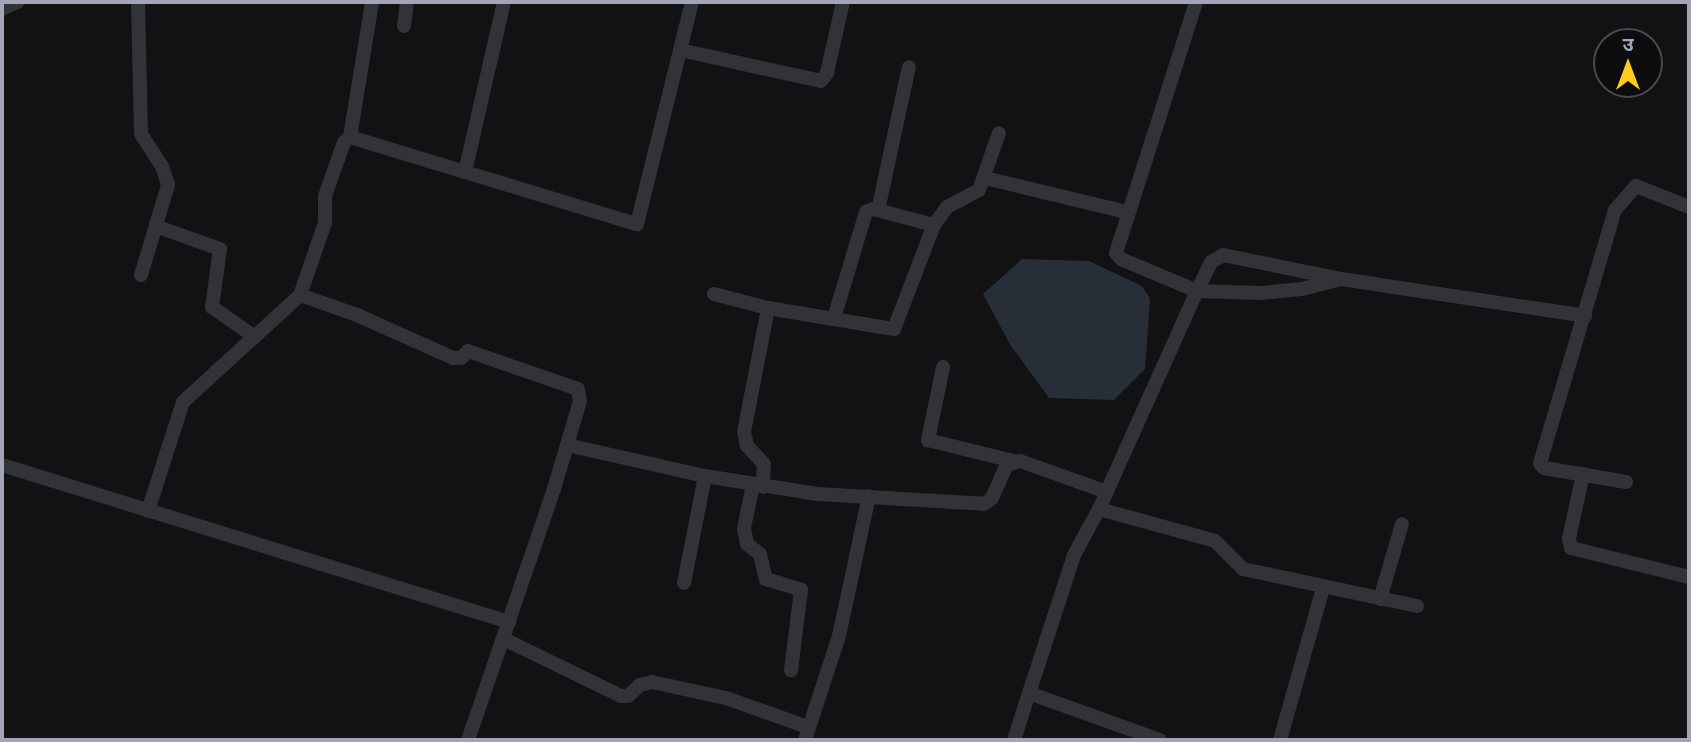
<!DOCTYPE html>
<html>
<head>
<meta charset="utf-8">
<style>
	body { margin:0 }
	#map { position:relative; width:1691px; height:742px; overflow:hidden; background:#121113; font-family:"IBM Plex Sans","Noto Sans Devanagari",sans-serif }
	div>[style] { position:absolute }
	.water>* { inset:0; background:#272e38 }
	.minor>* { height:14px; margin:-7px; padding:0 7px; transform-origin:7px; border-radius:7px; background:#323239 }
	span { translate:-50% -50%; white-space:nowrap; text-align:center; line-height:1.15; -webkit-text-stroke:7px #0d0c0e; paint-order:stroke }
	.frame { position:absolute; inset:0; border:4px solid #a1a5b5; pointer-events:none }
	.north { position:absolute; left:1593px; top:28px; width:70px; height:70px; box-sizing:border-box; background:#0d0c0e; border:2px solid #484951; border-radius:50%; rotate:0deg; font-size:19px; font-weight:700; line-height:28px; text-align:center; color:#a1a5b5 }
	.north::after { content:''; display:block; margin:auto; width:24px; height:32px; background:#ffcc1e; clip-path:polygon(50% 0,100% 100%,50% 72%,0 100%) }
</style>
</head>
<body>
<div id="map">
	<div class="water">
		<div style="clip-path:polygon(1022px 259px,1089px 261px,1142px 286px,1150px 299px,1145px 369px,1114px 400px,1049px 398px,1011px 346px,983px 294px)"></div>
	</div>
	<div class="minor">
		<div style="left:138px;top:2px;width:132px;rotate:88.7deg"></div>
		<div style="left:141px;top:134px;width:38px;rotate:57deg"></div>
		<div style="left:162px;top:166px;width:20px;rotate:72deg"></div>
		<div style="left:168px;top:185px;width:94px;rotate:106.7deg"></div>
		<div style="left:2px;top:9px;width:17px;rotate:-25deg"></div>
		<div style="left:404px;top:26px;width:24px;rotate:-83deg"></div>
		<div style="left:680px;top:50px;width:144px;rotate:12.4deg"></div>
		<div style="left:821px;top:81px;width:10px;rotate:-53deg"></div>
		<div style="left:827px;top:73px;width:73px;rotate:-77.3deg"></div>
		<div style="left:350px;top:137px;width:300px;rotate:16.9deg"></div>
		<div style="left:637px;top:224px;width:229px;rotate:-76.1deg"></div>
		<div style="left:465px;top:172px;width:174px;rotate:-77.1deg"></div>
		<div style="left:985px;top:178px;width:146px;rotate:13.5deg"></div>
		<div style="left:878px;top:210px;width:146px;rotate:-77.8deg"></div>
		<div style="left:158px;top:227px;width:66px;rotate:19.5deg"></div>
		<div style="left:220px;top:249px;width:59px;rotate:97.9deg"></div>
		<div style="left:212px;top:307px;width:52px;rotate:34.9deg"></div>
		<div style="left:1341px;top:279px;width:40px;rotate:165.6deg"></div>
		<div style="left:1302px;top:289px;width:41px;rotate:174.4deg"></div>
		<div style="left:1261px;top:293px;width:64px;rotate:-178.2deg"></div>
		<div style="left:1197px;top:291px;width:32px;rotate:-64deg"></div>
		<div style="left:1211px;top:262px;width:14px;rotate:-30deg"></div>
		<div style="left:1223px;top:255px;width:120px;rotate:11.5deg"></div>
		<div style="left:1341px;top:279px;width:247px;rotate:8.6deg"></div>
		<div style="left:714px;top:294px;width:56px;rotate:14.5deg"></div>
		<div style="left:768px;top:308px;width:128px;rotate:9.5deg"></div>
		<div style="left:894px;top:329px;width:111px;rotate:-69deg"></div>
		<div style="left:934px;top:225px;width:22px;rotate:-54deg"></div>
		<div style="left:947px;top:207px;width:36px;rotate:-28deg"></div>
		<div style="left:979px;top:190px;width:60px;rotate:-70.7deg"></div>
		<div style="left:300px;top:295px;width:76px;rotate:-70.9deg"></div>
		<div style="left:325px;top:223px;width:27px;rotate:-90deg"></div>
		<div style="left:325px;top:196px;width:57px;rotate:-70.6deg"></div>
		<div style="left:344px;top:142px;width:8px;rotate:-40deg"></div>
		<div style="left:350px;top:137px;width:137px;rotate:-80.7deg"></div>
		<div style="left:834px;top:318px;width:111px;rotate:-73.2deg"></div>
		<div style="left:866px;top:212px;width:8px;rotate:-23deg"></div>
		<div style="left:873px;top:209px;width:63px;rotate:14.7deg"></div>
		<div style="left:943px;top:367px;width:75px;rotate:101.6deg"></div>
		<div style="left:928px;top:440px;width:88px;rotate:13.9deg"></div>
		<div style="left:567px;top:445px;width:141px;rotate:12.7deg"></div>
		<div style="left:705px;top:476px;width:114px;rotate:9.1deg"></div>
		<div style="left:818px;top:494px;width:166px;rotate:3.4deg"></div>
		<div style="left:984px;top:504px;width:10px;rotate:-37deg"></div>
		<div style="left:992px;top:498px;width:36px;rotate:-66deg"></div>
		<div style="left:1007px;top:465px;width:14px;rotate:-17deg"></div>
		<div style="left:1020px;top:461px;width:92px;rotate:19.6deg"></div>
		<div style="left:2px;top:465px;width:531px;rotate:17.21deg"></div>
		<div style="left:1583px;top:474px;width:66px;rotate:102.2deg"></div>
		<div style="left:1569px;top:539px;width:9px;rotate:77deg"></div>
		<div style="left:1571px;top:548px;width:122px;rotate:13.8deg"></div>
		<div style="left:1626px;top:482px;width:83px;rotate:-170.3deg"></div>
		<div style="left:1544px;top:468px;width:6px;rotate:-129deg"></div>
		<div style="left:1540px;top:463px;width:264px;rotate:-73.5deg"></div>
		<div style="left:1615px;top:210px;width:32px;rotate:-49deg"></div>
		<div style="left:1636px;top:186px;width:57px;rotate:21.6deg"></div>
		<div style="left:753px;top:485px;width:44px;rotate:101.8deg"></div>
		<div style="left:744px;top:528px;width:16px;rotate:79deg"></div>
		<div style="left:747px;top:544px;width:16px;rotate:38deg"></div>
		<div style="left:760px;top:554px;width:26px;rotate:77deg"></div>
		<div style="left:766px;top:579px;width:37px;rotate:17deg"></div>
		<div style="left:801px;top:590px;width:81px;rotate:97.1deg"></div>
		<div style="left:763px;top:487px;width:23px;rotate:-88deg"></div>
		<div style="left:764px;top:464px;width:25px;rotate:-133deg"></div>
		<div style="left:747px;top:446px;width:14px;rotate:-102deg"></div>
		<div style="left:744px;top:432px;width:126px;rotate:-79deg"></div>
		<div style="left:1099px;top:509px;width:120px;rotate:15.4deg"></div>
		<div style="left:1215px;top:541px;width:40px;rotate:45deg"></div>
		<div style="left:1243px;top:569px;width:178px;rotate:12deg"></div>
		<div style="left:148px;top:511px;width:114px;rotate:-72.2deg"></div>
		<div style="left:183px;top:402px;width:159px;rotate:-42.4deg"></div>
		<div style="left:300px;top:295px;width:60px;rotate:19.3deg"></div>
		<div style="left:357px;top:315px;width:105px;rotate:24.1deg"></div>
		<div style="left:453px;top:358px;width:8px"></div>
		<div style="left:461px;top:358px;width:10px;rotate:-45deg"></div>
		<div style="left:468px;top:351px;width:116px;rotate:19.1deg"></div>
		<div style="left:578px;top:389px;width:12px;rotate:81deg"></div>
		<div style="left:580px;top:401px;width:92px;rotate:106.5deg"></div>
		<div style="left:554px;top:489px;width:265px;rotate:108.9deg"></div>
		<div style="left:684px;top:583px;width:109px;rotate:-78.9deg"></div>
		<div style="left:1380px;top:599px;width:78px;rotate:-73.7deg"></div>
		<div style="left:504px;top:639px;width:130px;rotate:26deg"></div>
		<div style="left:621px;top:696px;width:7px"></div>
		<div style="left:628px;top:696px;width:16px;rotate:-43deg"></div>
		<div style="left:640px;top:685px;width:12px;rotate:-14deg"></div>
		<div style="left:652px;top:682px;width:76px;rotate:12.2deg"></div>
		<div style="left:726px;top:698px;width:87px;rotate:19.5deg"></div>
		<div style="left:805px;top:740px;width:109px;rotate:-71.9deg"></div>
		<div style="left:839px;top:636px;width:143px;rotate:-77.9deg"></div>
		<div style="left:1014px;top:740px;width:49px;rotate:-72.3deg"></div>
		<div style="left:1160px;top:740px;width:139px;rotate:-160.3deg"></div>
		<div style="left:1029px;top:693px;width:145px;rotate:-71.9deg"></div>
		<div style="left:1074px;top:555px;width:52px;rotate:-61.5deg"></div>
		<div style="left:1099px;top:509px;width:239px;rotate:-65.8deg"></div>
		<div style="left:1197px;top:291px;width:82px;rotate:-157.2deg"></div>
		<div style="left:1121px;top:259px;width:8px;rotate:-130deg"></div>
		<div style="left:1116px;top:253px;width:263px;rotate:-72.3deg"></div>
		<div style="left:1280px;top:740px;width:158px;rotate:-74.2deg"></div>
	</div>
	<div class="frame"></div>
	<div class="north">उ</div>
</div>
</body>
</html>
